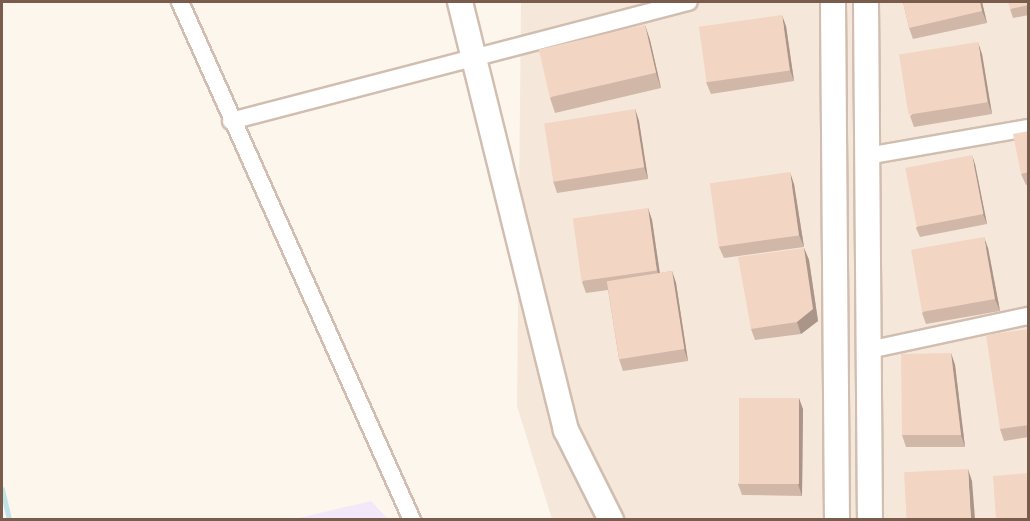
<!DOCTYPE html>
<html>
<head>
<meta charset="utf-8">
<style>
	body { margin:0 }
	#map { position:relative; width:1030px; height:521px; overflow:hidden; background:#fdf6ec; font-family:"DM Sans",sans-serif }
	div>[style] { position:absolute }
	.residential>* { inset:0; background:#f5e8da }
	.education>* { inset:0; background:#f3e8fa }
	.stream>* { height:5px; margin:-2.5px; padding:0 2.5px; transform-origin:2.5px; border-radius:2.5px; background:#bfe3e8 }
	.roads { filter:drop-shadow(2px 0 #d1beb0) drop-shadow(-2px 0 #d1beb0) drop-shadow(0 2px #d1beb0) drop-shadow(0 -2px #d1beb0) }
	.street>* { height:16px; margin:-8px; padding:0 8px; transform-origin:8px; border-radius:8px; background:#fff }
	.secondary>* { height:24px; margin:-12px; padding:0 12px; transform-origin:12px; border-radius:12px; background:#fff }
	.wall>* { inset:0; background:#d1b7a8 }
	.shaded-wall>* { inset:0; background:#aa9588 }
	.building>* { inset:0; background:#f3d5c3; transform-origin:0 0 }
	span { translate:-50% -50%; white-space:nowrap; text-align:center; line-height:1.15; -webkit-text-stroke:4.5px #fffaf3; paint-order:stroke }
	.frame { position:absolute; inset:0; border:3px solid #7a5c4d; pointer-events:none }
</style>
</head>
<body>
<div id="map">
	<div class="residential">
		<div style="clip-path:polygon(521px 2px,1028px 2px,1028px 519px,552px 519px,517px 406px)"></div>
	</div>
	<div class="education">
		<div style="clip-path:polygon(371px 501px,388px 519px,294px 519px)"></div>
	</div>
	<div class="stream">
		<div style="left:2px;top:489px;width:32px;rotate:77deg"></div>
	</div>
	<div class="roads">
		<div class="street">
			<div style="left:180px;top:2px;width:568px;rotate:65.87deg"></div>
			<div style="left:231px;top:121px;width:473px;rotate:-14.6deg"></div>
			<div style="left:867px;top:156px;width:163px;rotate:-9.9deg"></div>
			<div style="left:869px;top:350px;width:163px;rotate:-12.1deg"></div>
		</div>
		<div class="secondary">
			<div style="left:460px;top:2px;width:441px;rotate:76.1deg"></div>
			<div style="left:566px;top:430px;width:101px;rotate:63.4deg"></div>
			<div style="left:833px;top:2px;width:518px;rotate:89.56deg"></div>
			<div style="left:866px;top:2px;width:518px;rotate:89.56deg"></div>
		</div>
	</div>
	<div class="wall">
		<div style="clip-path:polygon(903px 2px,982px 2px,987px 23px,913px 39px,909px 28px)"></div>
		<div style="clip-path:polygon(1029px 2px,1029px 15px,1013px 18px,1010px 9px)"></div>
		<div style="clip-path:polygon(645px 25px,650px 40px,661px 88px,555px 113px,550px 98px)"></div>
		<div style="clip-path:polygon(786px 26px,794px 81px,711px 94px,706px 82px)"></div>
		<div style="clip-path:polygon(982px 54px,992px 114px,914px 127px,910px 116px)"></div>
		<div style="clip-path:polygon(635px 109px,639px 121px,648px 179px,557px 193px,553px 181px)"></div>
		<div style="clip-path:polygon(1029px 131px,1029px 184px,1026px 185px,1021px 174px)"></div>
		<div style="clip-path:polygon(975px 164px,987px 224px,920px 237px,916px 228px)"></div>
		<div style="clip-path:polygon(794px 184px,804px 247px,724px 258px,719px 247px)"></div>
		<div style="clip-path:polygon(648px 208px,652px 220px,660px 273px,672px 271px,676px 283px,688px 361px,623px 371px,619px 359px,608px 290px,586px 293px,582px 282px)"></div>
		<div style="clip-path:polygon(804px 248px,809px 260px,818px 321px,801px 334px,755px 340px,751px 329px)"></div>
		<div style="clip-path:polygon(988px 248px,1000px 311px,926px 324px,922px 313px)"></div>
		<div style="clip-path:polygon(1029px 329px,1029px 437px,1004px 441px,1000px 429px)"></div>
		<div style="clip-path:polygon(951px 353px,955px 365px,965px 447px,906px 447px,902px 435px)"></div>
		<div style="clip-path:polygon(803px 409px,802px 496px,742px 495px,738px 484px)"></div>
	</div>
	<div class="shaded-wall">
		<div style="clip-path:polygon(980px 2px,982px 2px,987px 23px,982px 11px)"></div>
		<div style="clip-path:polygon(782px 15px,786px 26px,794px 81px,790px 70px)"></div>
		<div style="clip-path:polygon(645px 25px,650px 40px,661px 88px,656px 73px)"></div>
		<div style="clip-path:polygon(978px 42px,982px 54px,992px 114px,988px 102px)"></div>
		<div style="clip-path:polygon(635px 109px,639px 121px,648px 179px,644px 167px)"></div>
		<div style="clip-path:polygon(972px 155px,975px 164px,987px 224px,983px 214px)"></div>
		<div style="clip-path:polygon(790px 172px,794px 184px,804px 247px,799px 235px)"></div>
		<div style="clip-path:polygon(648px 208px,652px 220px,661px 282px,657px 270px)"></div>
		<div style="clip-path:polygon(984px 237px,988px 248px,1000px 311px,995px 299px)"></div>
		<div style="clip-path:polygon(804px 248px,809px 260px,818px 321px,801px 334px,797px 322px)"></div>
		<div style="clip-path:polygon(672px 271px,676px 283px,688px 361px,684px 349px)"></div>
		<div style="clip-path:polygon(951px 353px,955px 365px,965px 447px,961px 435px)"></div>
		<div style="clip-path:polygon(799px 398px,803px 409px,802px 496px,798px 484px)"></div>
		<div style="clip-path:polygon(968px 469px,972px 481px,975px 519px,971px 519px)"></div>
	</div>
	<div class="building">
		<div style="clip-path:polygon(903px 2px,980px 2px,982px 11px,909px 28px)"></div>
		<div style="clip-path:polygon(1008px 2px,1029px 2px,1029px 5px,1010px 9px)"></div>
		<div style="left:782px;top:15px;width:56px;height:84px;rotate:82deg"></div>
		<div style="left:645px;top:25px;width:49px;height:109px;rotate:77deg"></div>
		<div style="left:978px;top:42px;width:61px;height:80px;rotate:81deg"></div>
		<div style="left:635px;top:109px;width:59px;height:92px;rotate:81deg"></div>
		<div style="clip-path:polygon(1029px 131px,1029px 172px,1021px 174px,1013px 134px)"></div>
		<div style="left:972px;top:155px;width:60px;height:68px;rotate:79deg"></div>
		<div style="left:790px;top:172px;width:64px;height:81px;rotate:82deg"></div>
		<div style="left:648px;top:208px;width:63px;height:76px;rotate:82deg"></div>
		<div style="left:984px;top:237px;width:63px;height:74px;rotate:80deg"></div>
		<div style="clip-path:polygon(804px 248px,813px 309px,797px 322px,751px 329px,738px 257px)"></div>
		<div style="left:672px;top:271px;width:79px;height:66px;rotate:81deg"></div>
		<div style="clip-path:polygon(1029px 329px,1029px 425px,1000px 429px,986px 335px)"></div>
		<div style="clip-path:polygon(951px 353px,961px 435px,902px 435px,901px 354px)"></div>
		<div style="left:739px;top:398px;width:60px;height:86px"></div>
		<div style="left:968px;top:469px;width:50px;height:64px;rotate:87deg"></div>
		<div style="clip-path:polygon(1029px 473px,1029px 519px,996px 519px,993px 476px)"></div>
	</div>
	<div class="frame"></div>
</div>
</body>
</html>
